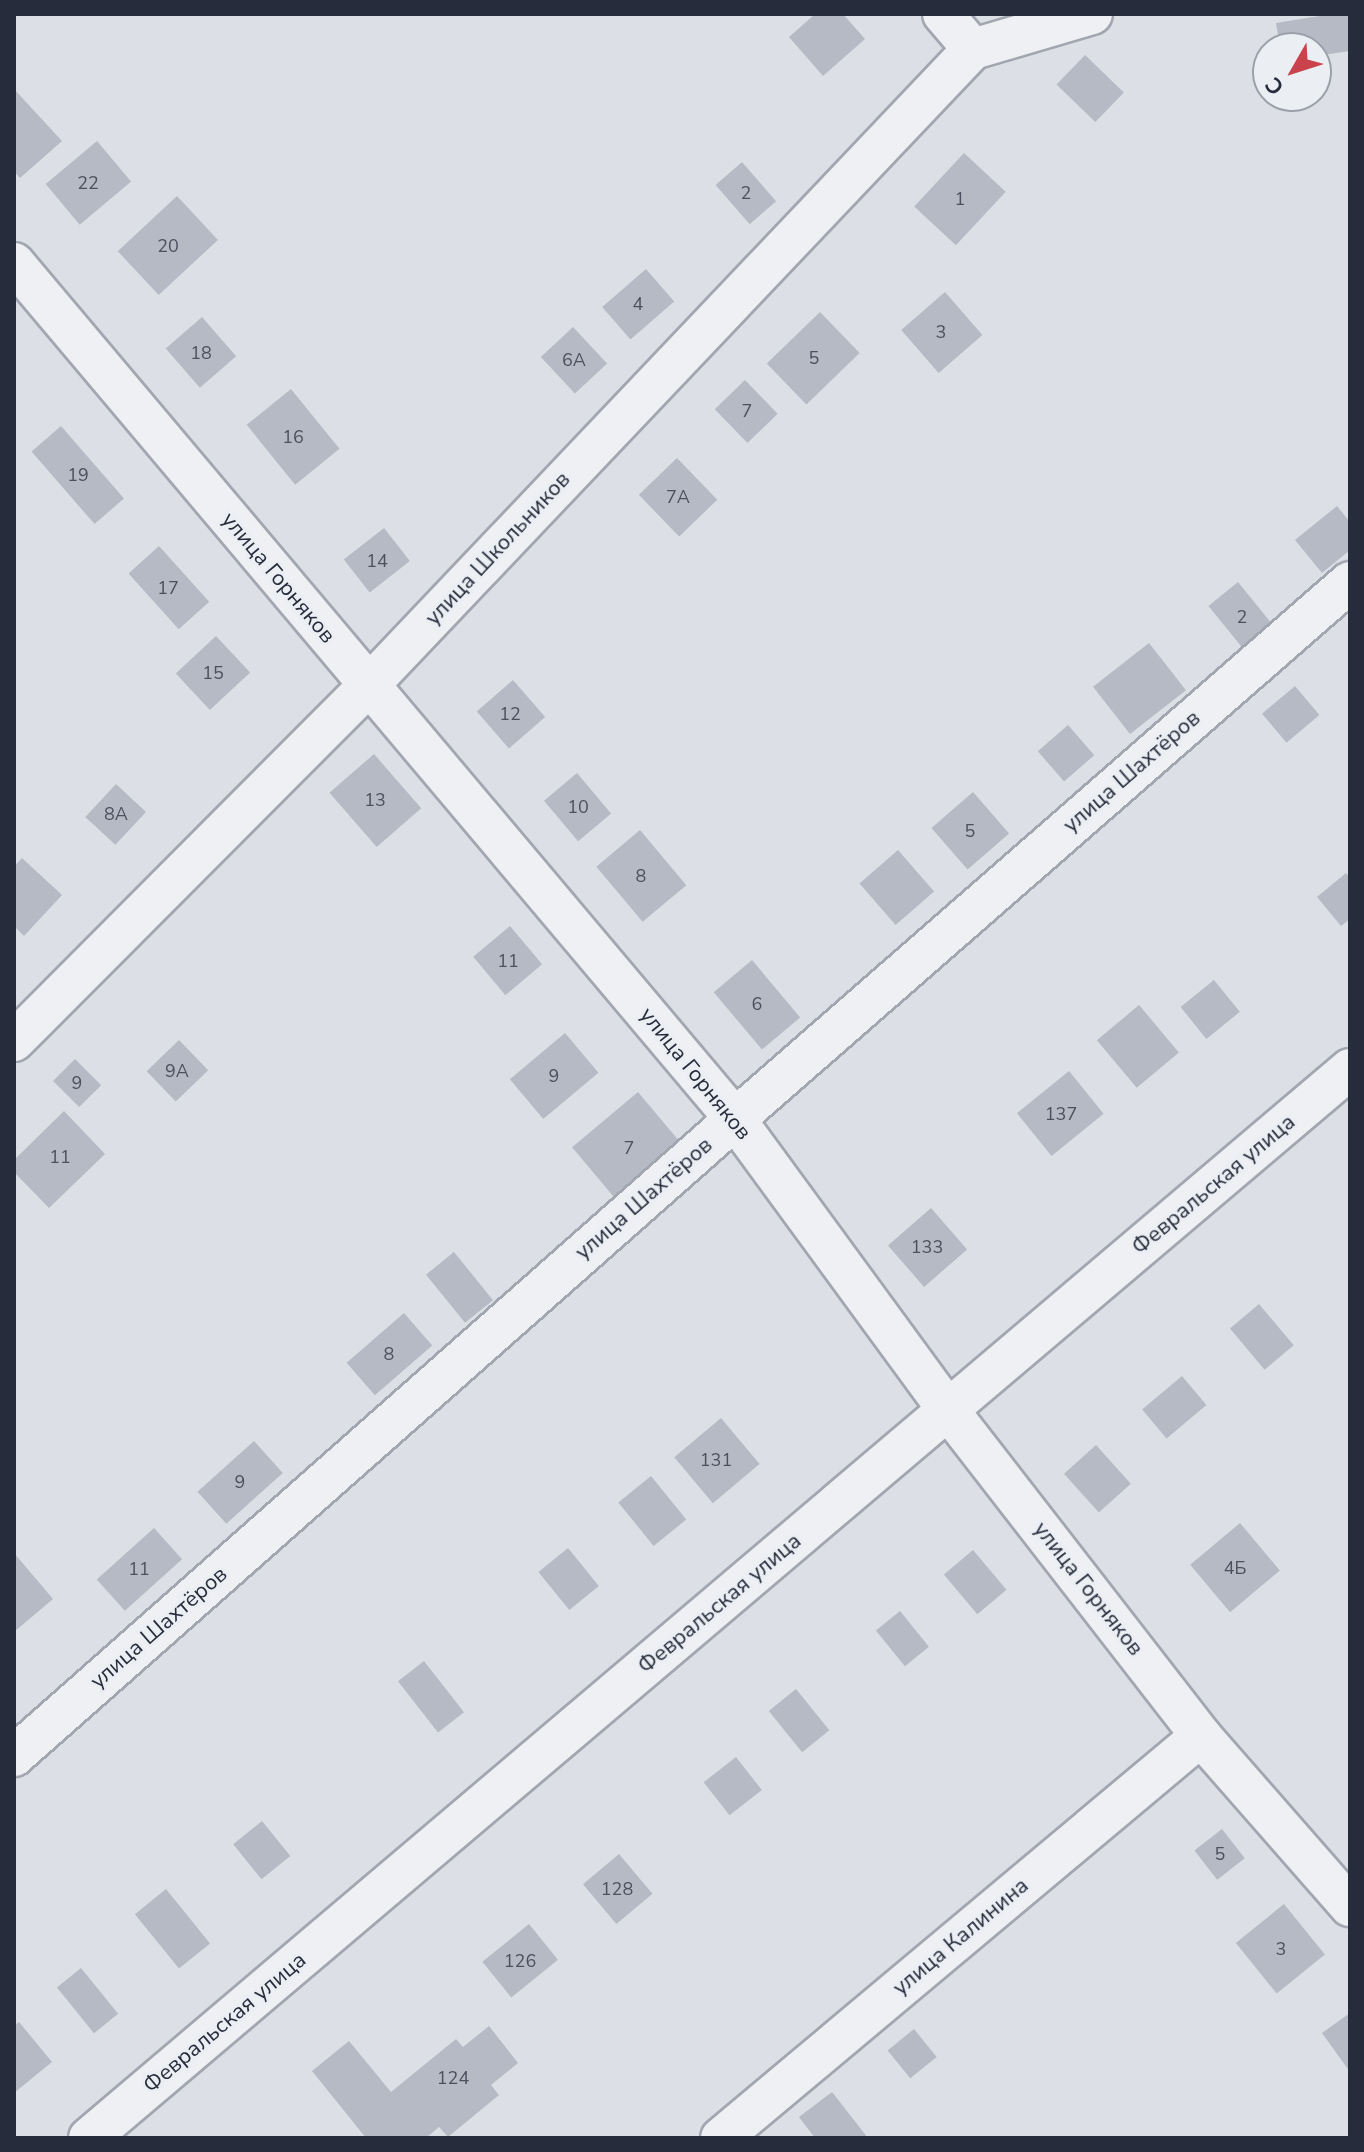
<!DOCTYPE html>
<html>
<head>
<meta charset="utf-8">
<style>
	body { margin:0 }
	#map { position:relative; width:1364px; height:2152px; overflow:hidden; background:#dcdfe5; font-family:"Nunito Sans",sans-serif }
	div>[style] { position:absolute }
	.building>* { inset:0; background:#b6bac5; transform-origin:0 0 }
	.roads { filter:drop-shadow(2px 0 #a2a6af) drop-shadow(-2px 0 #a2a6af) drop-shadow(0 2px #a2a6af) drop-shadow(0 -2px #a2a6af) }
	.minor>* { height:40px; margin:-20px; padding:0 20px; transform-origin:20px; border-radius:20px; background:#eef0f4 }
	span { translate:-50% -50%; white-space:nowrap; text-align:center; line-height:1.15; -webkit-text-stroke:6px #ebeef3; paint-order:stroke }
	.number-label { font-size:18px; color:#4a505e }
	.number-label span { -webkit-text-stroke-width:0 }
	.street-label { font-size:22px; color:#262c3b }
	.frame { position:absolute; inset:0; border:16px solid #262c3b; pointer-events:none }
	.north { position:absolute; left:1252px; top:32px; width:80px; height:80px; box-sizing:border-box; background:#ebeef3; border:2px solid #9ca0a9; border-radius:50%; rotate:231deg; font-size:22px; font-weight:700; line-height:32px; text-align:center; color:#262c3b }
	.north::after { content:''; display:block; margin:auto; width:28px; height:36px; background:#c9424c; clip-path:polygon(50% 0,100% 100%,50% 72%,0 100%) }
</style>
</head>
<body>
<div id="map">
	<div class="building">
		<div style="clip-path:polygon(815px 14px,843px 14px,865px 39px,823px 76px,789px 37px)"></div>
		<div style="clip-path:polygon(1332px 14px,1350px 14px,1350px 51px,1316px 56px,1316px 48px,1280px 48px,1276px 23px)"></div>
		<div style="left:1085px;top:55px;width:54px;height:41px;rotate:44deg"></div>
		<div style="clip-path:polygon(14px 89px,62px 141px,20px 178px,14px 171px)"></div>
		<div style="left:97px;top:141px;width:53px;height:67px;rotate:50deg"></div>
		<div style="left:964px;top:153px;width:57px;height:73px;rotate:43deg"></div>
		<div style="left:742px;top:162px;width:52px;height:35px;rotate:49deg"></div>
		<div style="left:177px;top:196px;width:60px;height:81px;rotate:47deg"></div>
		<div style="left:646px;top:269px;width:43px;height:58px;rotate:49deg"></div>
		<div style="left:945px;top:292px;width:57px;height:58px;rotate:49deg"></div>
		<div style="left:820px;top:312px;width:57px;height:74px;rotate:46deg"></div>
		<div style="left:202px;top:317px;width:52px;height:48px;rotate:49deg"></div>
		<div style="left:573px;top:327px;width:50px;height:44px;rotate:47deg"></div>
		<div style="left:745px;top:380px;width:47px;height:42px;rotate:46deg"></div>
		<div style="left:291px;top:389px;width:77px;height:57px;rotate:51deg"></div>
		<div style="left:61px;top:426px;width:96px;height:39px;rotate:49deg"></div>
		<div style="left:677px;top:458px;width:58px;height:53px;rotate:46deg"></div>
		<div style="clip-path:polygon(1337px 506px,1350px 522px,1350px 550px,1322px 573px,1295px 540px)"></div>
		<div style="left:384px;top:528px;width:42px;height:51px;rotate:52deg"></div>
		<div style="left:159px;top:546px;width:75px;height:41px;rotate:48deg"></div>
		<div style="left:1238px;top:582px;width:59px;height:38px;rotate:51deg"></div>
		<div style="left:216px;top:636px;width:50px;height:55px;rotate:47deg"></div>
		<div style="left:1149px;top:643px;width:60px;height:71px;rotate:52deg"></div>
		<div style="left:513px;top:680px;width:49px;height:48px;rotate:49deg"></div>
		<div style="left:1295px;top:686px;width:38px;height:43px;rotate:50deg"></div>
		<div style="left:1068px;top:725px;width:40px;height:40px;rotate:49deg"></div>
		<div style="left:374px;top:754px;width:72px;height:59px;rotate:49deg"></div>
		<div style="left:577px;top:773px;width:53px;height:43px;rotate:50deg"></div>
		<div style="left:116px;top:784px;width:41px;height:45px;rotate:43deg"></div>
		<div style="left:973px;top:792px;width:55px;height:55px;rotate:49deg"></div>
		<div style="left:640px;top:830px;width:72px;height:57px;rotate:50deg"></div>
		<div style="left:898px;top:850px;width:55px;height:51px;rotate:49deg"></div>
		<div style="clip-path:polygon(22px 858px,62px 895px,24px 936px,14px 926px,14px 867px)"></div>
		<div style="clip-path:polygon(1346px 873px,1350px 878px,1350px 919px,1341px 926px,1317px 897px)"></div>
		<div style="left:510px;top:926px;width:50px;height:48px;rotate:50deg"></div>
		<div style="left:752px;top:960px;width:75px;height:50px;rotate:50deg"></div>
		<div style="left:1214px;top:980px;width:41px;height:43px;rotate:51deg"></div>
		<div style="left:1139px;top:1005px;width:62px;height:55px;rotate:50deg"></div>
		<div style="left:565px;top:1033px;width:52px;height:72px;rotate:50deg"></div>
		<div style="left:179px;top:1040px;width:42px;height:45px;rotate:46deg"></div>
		<div style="left:75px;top:1059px;width:37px;height:31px;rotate:45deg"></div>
		<div style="left:1069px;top:1071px;width:55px;height:67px;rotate:51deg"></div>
		<div style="left:638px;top:1092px;width:75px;height:86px;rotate:50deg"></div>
		<div style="clip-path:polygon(64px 1111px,105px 1154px,49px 1208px,14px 1172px,14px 1160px)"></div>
		<div style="left:931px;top:1208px;width:55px;height:57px;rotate:49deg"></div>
		<div style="left:454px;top:1252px;width:62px;height:36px;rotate:51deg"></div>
		<div style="left:1259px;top:1304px;width:54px;height:38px;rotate:50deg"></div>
		<div style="left:404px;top:1313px;width:43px;height:76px;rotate:49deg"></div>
		<div style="left:1182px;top:1376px;width:38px;height:52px;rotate:50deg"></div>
		<div style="left:721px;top:1418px;width:60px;height:61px;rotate:50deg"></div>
		<div style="left:254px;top:1441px;width:43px;height:76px;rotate:48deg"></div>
		<div style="left:1096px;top:1445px;width:52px;height:43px;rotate:48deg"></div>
		<div style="left:651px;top:1476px;width:56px;height:42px;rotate:51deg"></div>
		<div style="left:1240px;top:1523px;width:62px;height:65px;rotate:50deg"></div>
		<div style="left:154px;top:1528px;width:42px;height:77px;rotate:48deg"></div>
		<div style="left:568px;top:1548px;width:49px;height:38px;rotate:51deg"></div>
		<div style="left:973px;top:1550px;width:52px;height:38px;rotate:50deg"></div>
		<div style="clip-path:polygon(14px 1553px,53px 1599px,14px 1632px)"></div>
		<div style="left:900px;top:1611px;width:46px;height:31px;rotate:51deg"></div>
		<div style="left:424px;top:1661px;width:65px;height:33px;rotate:52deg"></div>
		<div style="left:796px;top:1689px;width:53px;height:35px;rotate:51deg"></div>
		<div style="left:736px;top:1757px;width:42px;height:41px;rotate:52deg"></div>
		<div style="left:262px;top:1821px;width:45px;height:37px;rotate:51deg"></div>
		<div style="left:1222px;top:1829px;width:37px;height:35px;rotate:52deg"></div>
		<div style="left:619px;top:1854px;width:52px;height:47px;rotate:50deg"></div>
		<div style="left:166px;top:1889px;width:70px;height:40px;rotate:51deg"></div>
		<div style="left:1284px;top:1904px;width:65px;height:62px;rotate:51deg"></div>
		<div style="left:529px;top:1924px;width:46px;height:60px;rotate:51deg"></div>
		<div style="left:81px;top:1968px;width:59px;height:31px;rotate:51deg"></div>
		<div style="clip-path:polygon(1350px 2013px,1350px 2072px,1322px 2033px)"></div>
		<div style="clip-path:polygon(19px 2022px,52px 2062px,14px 2093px,14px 2026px)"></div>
		<div style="clip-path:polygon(489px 2026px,518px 2063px,491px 2085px,499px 2095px,448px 2137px,439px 2127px,426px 2138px,366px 2138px,312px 2071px,349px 2041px,391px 2092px,456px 2039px,463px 2047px)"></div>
		<div style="left:914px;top:2029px;width:36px;height:34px;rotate:51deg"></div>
		<div style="clip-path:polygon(832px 2092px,868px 2138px,815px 2138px,799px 2117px)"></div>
	</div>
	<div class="roads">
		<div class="minor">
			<div style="left:943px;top:14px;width:46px;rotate:49.4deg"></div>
			<div style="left:973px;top:49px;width:124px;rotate:-16.4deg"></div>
			<div style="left:14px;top:263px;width:1119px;rotate:49.89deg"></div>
			<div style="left:735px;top:1119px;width:362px;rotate:53.8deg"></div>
			<div style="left:949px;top:1411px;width:411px;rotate:52.2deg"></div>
			<div style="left:1201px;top:1736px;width:226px;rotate:48.8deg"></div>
			<div style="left:14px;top:1041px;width:503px;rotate:-45.08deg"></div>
			<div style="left:369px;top:685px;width:877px;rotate:-46.48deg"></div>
			<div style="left:14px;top:1756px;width:962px;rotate:-41.46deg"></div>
			<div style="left:735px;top:1119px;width:816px;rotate:-41.13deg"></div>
			<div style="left:89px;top:2138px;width:1653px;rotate:-40.29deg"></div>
			<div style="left:721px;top:2138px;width:626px;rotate:-39.95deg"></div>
		</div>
	</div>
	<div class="number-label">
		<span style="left:88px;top:183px">22</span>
		<span style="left:746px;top:193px">2</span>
		<span style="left:960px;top:199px">1</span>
		<span style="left:168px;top:246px">20</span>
		<span style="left:638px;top:304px">4</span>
		<span style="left:941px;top:332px">3</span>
		<span style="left:201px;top:353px">18</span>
		<span style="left:814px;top:358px">5</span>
		<span style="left:574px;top:360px">6А</span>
		<span style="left:747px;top:411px">7</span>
		<span style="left:293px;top:437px">16</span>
		<span style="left:78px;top:475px">19</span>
		<span style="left:678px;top:497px">7А</span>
		<span style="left:377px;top:561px">14</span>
		<span style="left:168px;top:588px">17</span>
		<span style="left:1242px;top:617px">2</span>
		<span style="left:213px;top:673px">15</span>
		<span style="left:510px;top:714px">12</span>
		<span style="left:375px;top:800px">13</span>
		<span style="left:578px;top:807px">10</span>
		<span style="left:116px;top:814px">8А</span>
		<span style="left:970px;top:831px">5</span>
		<span style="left:641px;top:876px">8</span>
		<span style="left:508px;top:961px">11</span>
		<span style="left:757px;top:1004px">6</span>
		<span style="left:177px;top:1071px">9А</span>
		<span style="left:554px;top:1076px">9</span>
		<span style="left:77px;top:1083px">9</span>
		<span style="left:1061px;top:1114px">137</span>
		<span style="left:629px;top:1148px">7</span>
		<span style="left:60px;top:1157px">11</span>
		<span style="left:927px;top:1247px">133</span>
		<span style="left:389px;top:1354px">8</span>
		<span style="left:716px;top:1460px">131</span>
		<span style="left:240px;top:1482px">9</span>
		<span style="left:1235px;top:1568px">4Б</span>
		<span style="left:139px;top:1569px">11</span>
		<span style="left:1220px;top:1854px">5</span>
		<span style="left:617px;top:1889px">128</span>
		<span style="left:1281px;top:1949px">3</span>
		<span style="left:520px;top:1961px">126</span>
		<span style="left:453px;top:2078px">124</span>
	</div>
	<div class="street-label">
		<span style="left:498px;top:549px;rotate:-47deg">улица Школьников</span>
		<span style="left:278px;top:578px;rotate:50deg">улица Горняков</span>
		<span style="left:1132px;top:772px;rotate:-41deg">улица Шахтёров</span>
		<span style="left:695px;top:1074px;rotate:51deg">улица Горняков</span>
		<span style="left:1214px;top:1185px;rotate:-40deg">Февральская улица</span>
		<span style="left:644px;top:1199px;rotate:-41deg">улица Шахтёров</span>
		<span style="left:1088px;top:1589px;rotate:52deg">улица Горняков</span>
		<span style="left:720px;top:1604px;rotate:-40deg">Февральская улица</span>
		<span style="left:159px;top:1628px;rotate:-41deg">улица Шахтёров</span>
		<span style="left:961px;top:1937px;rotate:-40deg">улица Калинина</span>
		<span style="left:225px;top:2023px;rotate:-40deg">Февральская улица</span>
	</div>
	<div class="frame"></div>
	<div class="north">С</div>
</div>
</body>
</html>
